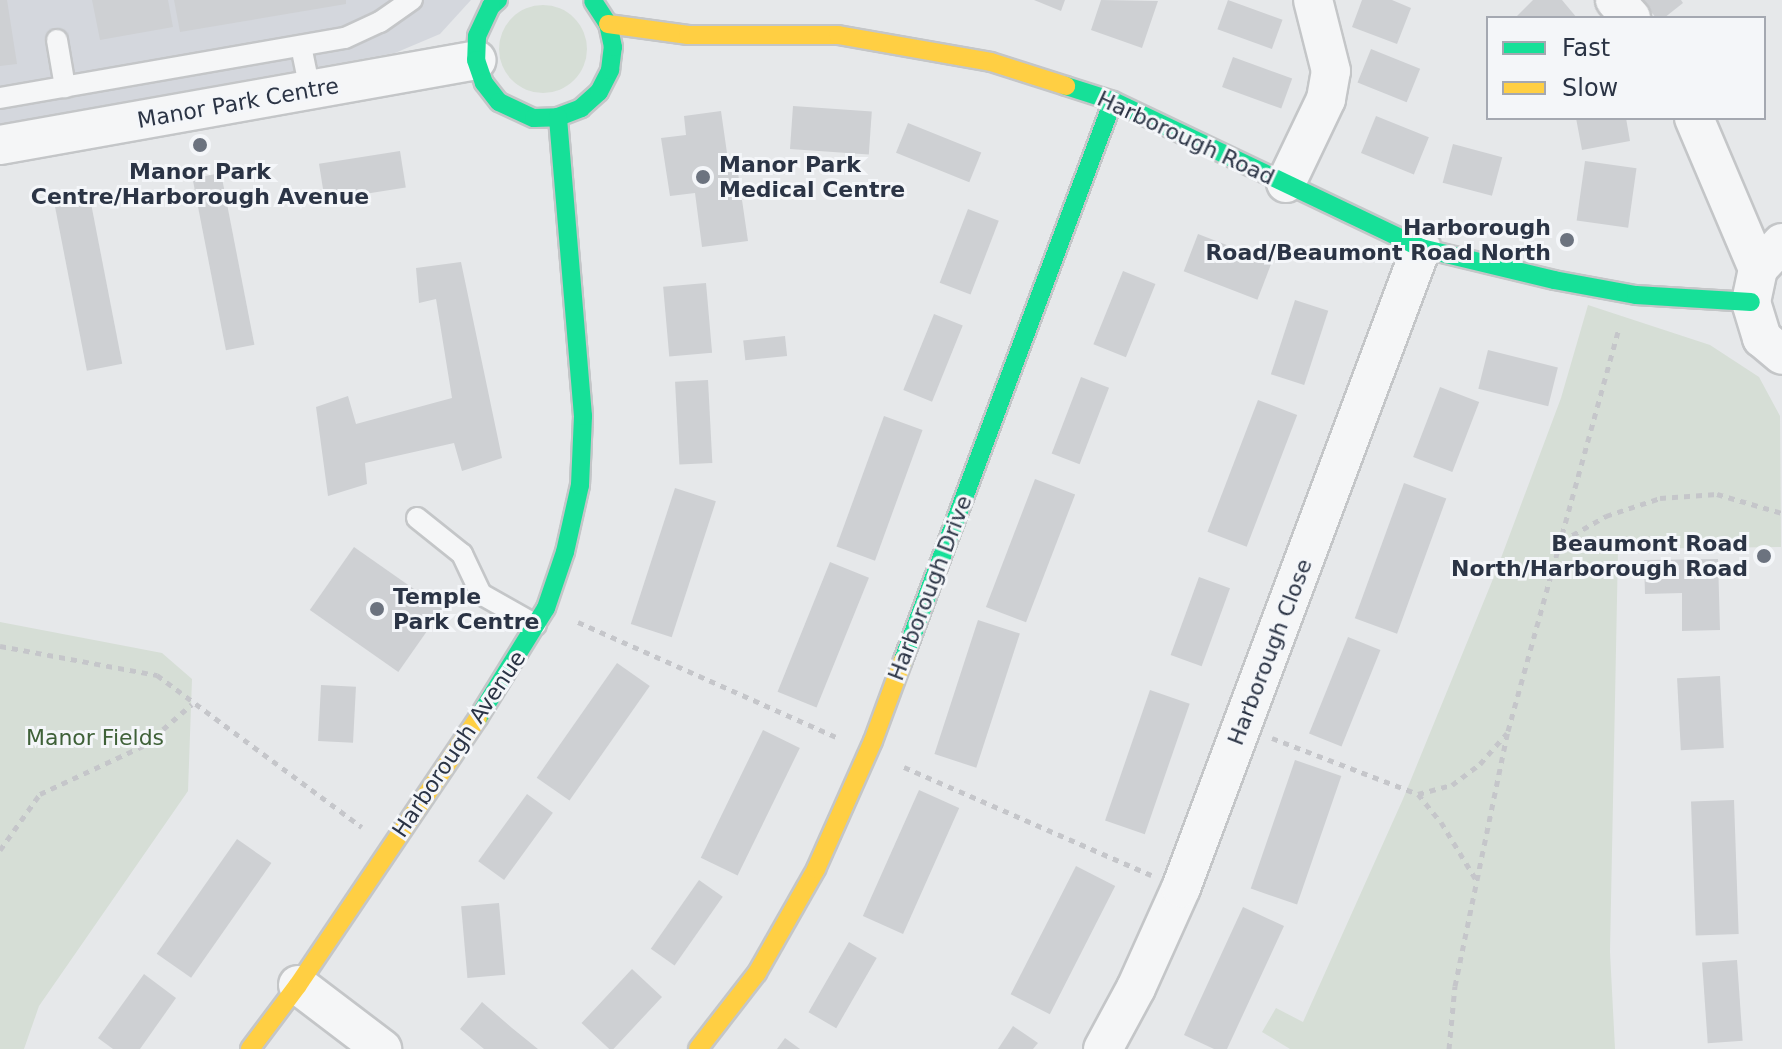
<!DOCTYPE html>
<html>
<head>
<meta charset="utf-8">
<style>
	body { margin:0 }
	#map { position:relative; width:1782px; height:1049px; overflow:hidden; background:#e6e8ea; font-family:"DejaVu Sans",sans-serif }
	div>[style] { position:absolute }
	.built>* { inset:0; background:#d4d7dd }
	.green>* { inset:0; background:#d6ded6 }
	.round { border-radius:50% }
	.building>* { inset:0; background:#ced0d3; transform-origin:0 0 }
	.path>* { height:5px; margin-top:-2.5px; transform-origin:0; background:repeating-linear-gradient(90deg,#c5c6ca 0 6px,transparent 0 12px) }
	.roads { filter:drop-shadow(2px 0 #c4c6c8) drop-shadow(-2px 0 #c4c6c8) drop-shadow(0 2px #c4c6c8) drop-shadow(0 -2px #c4c6c8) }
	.lane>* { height:20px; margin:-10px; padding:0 10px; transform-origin:10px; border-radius:10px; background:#f5f6f7 }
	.street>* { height:38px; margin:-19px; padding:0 19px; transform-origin:19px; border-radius:19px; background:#f5f6f7 }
	.fast>* { height:18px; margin:-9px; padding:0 9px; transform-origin:9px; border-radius:9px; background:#16e098 }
	.slow>* { height:18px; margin:-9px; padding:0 9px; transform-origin:9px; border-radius:9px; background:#ffcf43 }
	.dots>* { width:22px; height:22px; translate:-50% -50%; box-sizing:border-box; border:4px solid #f4f6f9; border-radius:50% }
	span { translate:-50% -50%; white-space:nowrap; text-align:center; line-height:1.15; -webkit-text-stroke:6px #f4f6f9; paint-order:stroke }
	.street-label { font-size:22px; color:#2b3445 }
	.poi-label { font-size:22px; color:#2b3445; font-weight:700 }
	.left { translate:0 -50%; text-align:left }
	.right { translate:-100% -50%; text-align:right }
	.park-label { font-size:22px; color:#3f6138 }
	.legend { position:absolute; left:1486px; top:16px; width:280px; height:104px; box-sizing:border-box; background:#f4f6f9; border:2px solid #a4a8b1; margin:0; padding:10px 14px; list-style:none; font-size:24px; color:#2b3445 }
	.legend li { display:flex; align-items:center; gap:16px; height:40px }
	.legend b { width:40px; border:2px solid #a4a8b1 }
</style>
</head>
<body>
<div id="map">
	<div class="built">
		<div style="clip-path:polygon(0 0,471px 0,440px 34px,395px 53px,0 124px)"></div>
	</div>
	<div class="green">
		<div class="round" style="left:499px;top:5px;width:88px;height:88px"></div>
		<div style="clip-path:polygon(1588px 305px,1710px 345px,1759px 377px,1780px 416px,1781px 547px,1618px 549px,1610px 952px,1615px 1049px,1290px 1049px,1262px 1032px,1276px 1008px,1303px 1022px,1403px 799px,1495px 574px,1561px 398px)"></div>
		<div style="clip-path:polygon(0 622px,162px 653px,192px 679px,188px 791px,39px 1006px,24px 1049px,0 1049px)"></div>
	</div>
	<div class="building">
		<div style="clip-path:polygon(0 0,7px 0,17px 64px,0 66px)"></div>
		<div style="clip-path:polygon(92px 0,168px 0,173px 27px,100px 40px)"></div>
		<div style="clip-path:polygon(174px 0,346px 0,346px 4px,180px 32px)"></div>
		<div style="clip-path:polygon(1034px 0,1065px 0,1061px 11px)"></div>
		<div style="clip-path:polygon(1101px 0,1158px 1px,1142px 48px,1091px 30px)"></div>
		<div style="left:1228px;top:0;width:58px;height:31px;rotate:20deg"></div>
		<div style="clip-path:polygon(1362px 0,1392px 0,1411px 8px,1397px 44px,1352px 27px)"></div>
		<div style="clip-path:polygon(1533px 0,1562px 0,1577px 18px,1515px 18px)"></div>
		<div style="clip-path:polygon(1642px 0,1681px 0,1683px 3px,1664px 18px,1656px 18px)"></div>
		<div style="left:1371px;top:49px;width:53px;height:36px;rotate:22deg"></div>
		<div style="left:1233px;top:57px;width:63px;height:32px;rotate:20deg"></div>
		<div style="left:793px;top:106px;width:79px;height:43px;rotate:4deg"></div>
		<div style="clip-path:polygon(721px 111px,728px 160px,736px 159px,748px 241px,702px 247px,695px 193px,670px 196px,661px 138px,686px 135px,684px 116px)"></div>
		<div style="left:1376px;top:116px;width:57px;height:40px;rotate:22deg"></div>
		<div style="clip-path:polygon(1576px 118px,1626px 118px,1630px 141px,1582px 150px)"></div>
		<div style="left:908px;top:123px;width:79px;height:32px;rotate:22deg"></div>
		<div style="left:1453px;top:144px;width:51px;height:40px;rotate:15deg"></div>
		<div style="left:400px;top:151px;width:37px;height:82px;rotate:81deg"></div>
		<div style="left:1585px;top:161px;width:52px;height:60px;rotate:8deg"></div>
		<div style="left:221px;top:173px;width:175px;height:29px;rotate:79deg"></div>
		<div style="left:89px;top:193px;width:174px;height:36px;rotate:79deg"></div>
		<div style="left:968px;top:209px;width:33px;height:79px;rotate:21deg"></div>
		<div style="left:1198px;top:234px;width:79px;height:40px;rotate:21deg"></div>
		<div style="clip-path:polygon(461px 262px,502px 458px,462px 471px,454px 443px,365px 463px,367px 484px,328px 496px,316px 407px,348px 396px,356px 424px,452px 398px,436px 299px,419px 303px,416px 268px)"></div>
		<div style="left:1123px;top:271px;width:35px;height:79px;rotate:22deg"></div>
		<div style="left:706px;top:283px;width:70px;height:43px;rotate:85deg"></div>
		<div style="left:1295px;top:300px;width:35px;height:78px;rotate:18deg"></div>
		<div style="left:934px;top:314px;width:31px;height:82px;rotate:22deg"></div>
		<div style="left:785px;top:336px;width:20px;height:42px;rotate:84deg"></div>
		<div style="left:1488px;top:350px;width:72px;height:40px;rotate:14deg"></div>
		<div style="left:1081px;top:377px;width:30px;height:82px;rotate:21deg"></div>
		<div style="left:708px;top:380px;width:83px;height:33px;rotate:87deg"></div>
		<div style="left:1440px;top:387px;width:42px;height:75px;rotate:21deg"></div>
		<div style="left:1258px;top:400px;width:42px;height:141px;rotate:21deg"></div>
		<div style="left:884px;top:416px;width:41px;height:139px;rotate:20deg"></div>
		<div style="left:1035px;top:479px;width:43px;height:137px;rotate:21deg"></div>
		<div style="left:1404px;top:483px;width:45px;height:144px;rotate:20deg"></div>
		<div style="left:675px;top:488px;width:43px;height:143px;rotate:18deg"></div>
		<div style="left:354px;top:547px;width:108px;height:77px;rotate:35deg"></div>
		<div style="clip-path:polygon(1718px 559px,1720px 630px,1682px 631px,1682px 593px,1645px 594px,1644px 560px)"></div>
		<div style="left:830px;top:562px;width:42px;height:140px;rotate:22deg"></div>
		<div style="left:1199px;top:577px;width:33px;height:83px;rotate:20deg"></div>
		<div style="left:978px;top:620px;width:44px;height:141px;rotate:18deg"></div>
		<div style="left:1348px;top:637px;width:35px;height:104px;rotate:22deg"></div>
		<div style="left:617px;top:663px;width:40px;height:140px;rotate:35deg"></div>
		<div style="left:1720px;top:676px;width:72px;height:43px;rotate:87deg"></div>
		<div style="left:321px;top:685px;width:35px;height:56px;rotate:3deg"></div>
		<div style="left:1150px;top:690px;width:42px;height:138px;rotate:19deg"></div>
		<div style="left:763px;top:730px;width:41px;height:142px;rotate:26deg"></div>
		<div style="left:1295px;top:760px;width:49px;height:136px;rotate:19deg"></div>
		<div style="left:919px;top:790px;width:44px;height:138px;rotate:24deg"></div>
		<div style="left:527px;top:794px;width:32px;height:83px;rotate:36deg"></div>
		<div style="left:1734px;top:800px;width:134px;height:43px;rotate:88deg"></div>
		<div style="left:237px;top:839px;width:42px;height:140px;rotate:35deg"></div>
		<div style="left:1076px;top:866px;width:44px;height:144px;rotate:27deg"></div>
		<div style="left:699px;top:880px;width:29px;height:84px;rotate:35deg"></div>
		<div style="left:499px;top:903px;width:72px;height:38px;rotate:85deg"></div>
		<div style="clip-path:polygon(1243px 907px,1284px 926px,1227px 1049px,1214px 1049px,1184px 1035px)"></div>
		<div style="left:849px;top:942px;width:32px;height:81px;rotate:30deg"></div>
		<div style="left:1737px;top:960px;width:81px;height:35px;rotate:86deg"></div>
		<div style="left:632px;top:969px;width:41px;height:74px;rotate:43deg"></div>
		<div style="clip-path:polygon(144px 974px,176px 998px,140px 1049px,113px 1049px,98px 1038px)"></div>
		<div style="clip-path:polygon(482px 1002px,512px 1028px,538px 1049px,484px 1049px,460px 1029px)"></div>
		<div style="clip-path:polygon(1013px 1026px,1038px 1043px,1033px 1049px,998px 1049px)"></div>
		<div style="clip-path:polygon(785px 1038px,800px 1049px,777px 1049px)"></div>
	</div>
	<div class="path">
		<div style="left:1562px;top:541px;width:51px;rotate:-29.6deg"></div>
		<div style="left:1606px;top:516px;width:57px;rotate:-18.4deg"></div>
		<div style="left:1660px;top:498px;width:57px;rotate:-4deg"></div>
		<div style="left:1717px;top:494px;width:68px;rotate:16.3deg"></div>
		<div style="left:578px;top:622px;width:282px;rotate:24deg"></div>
		<div style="left:0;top:646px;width:160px;rotate:10.5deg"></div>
		<div style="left:157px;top:675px;width:255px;rotate:36.6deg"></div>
		<div style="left:1272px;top:738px;width:156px;rotate:21deg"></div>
		<div style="left:1418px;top:794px;width:36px;rotate:51deg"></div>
		<div style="left:1441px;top:822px;width:66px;rotate:58.7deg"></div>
		<div style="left:904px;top:767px;width:270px;rotate:23.6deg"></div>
		<div style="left:1418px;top:794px;width:35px;rotate:-15deg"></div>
		<div style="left:1452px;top:785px;width:35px;rotate:-37deg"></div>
		<div style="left:1480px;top:764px;width:41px;rotate:-48.9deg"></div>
		<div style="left:0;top:850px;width:69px;rotate:-54.5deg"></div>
		<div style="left:40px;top:794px;width:116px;rotate:-25deg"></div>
		<div style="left:145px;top:745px;width:62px;rotate:-41.1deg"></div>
		<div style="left:1449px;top:1049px;width:63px;rotate:-84.6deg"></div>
		<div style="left:1455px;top:986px;width:260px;rotate:-78.3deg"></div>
		<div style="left:1508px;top:731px;width:415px;rotate:-74.6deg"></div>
	</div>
	<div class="roads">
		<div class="lane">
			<div style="left:57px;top:40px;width:48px;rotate:80.3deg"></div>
			<div style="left:301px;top:46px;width:45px;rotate:78.4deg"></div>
			<div style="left:0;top:98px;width:350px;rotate:-9.9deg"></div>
			<div style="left:345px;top:38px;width:38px;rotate:-25deg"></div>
			<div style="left:380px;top:22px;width:39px;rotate:-35deg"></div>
			<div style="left:417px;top:518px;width:58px;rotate:38.7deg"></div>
			<div style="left:462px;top:554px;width:44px;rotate:64.6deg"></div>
			<div style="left:481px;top:594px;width:63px;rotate:29.4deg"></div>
		</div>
		<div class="street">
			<div style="left:1615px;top:0;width:24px;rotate:48deg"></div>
			<div style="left:1694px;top:118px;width:164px;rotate:67deg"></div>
			<div style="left:0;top:145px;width:484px;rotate:-10.1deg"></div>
			<div style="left:1286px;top:183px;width:93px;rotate:-64.5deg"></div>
			<div style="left:1326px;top:99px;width:28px;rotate:-80deg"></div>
			<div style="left:1331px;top:71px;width:73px;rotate:-104.2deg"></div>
			<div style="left:1782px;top:243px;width:35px;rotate:133deg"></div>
			<div style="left:1758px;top:269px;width:34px;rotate:102deg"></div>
			<div style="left:1751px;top:302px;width:38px;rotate:73deg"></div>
			<div style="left:1762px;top:338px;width:26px;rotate:40deg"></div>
			<div style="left:298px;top:985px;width:106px;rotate:37.3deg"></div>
			<div style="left:1103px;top:1049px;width:69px;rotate:-61.6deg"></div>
			<div style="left:1136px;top:988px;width:110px;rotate:-65.8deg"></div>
			<div style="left:1181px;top:888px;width:684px;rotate:-69.44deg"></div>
		</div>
		<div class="fast">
			<div style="left:498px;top:0;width:9px;rotate:139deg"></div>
			<div style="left:491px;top:6px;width:33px;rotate:115deg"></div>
			<div style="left:477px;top:36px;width:24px;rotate:92deg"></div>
			<div style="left:476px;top:60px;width:24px;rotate:71deg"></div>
			<div style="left:484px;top:83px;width:24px;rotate:52deg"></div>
			<div style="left:499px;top:102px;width:38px;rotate:25deg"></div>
			<div style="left:534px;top:118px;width:24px;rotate:-2deg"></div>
			<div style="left:558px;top:117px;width:25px;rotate:-21deg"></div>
			<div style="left:581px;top:108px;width:24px;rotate:-42deg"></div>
			<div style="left:599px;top:92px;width:25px;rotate:-63deg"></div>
			<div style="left:610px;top:70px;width:23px;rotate:-83deg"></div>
			<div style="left:613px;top:47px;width:24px;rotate:-102deg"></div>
			<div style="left:608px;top:24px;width:27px;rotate:-123deg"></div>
			<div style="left:1066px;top:86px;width:49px;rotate:17.7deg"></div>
			<div style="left:1113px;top:101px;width:341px;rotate:25.5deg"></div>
			<div style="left:1421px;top:248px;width:137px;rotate:13.5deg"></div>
			<div style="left:1554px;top:280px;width:83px;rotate:10.4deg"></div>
			<div style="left:1636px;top:295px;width:115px;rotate:3.5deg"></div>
			<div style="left:903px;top:660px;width:597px;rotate:-69.41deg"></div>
			<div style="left:478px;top:718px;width:129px;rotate:-58.3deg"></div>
			<div style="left:546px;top:608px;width:59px;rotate:-71.3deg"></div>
			<div style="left:565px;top:552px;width:69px;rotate:-77.4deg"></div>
			<div style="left:580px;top:485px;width:69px;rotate:-87.5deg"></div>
			<div style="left:583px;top:416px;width:300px;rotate:-94.8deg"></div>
		</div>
		<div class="slow">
			<div style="left:608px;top:24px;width:81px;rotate:7.8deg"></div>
			<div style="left:688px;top:35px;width:150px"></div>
			<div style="left:838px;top:35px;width:155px;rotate:10deg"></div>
			<div style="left:991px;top:62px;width:79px;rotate:17.7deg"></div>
			<div style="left:250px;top:1049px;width:80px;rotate:-53.1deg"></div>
			<div style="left:298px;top:985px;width:322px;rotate:-56deg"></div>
			<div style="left:698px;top:1049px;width:96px;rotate:-52.2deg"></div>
			<div style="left:757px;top:973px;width:120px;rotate:-60.4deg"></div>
			<div style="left:816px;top:869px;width:140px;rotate:-66deg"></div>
			<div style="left:873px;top:741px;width:86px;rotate:-69.7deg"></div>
		</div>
	</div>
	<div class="dots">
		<div style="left:200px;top:145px;background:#6c737f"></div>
		<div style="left:703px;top:177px;background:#6c737f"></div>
		<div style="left:1567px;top:240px;background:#6c737f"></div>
		<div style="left:1764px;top:556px;background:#6c737f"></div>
		<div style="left:377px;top:609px;background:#6c737f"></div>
	</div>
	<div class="street-label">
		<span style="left:238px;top:103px;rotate:-10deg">Manor Park Centre</span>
		<span style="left:1186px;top:138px;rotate:25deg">Harborough Road</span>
		<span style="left:930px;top:588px;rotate:-69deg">Harborough Drive</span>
		<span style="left:1270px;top:652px;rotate:-69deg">Harborough Close</span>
		<span style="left:459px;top:744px;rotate:-56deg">Harborough Avenue</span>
	</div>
	<div class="poi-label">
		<span class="left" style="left:719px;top:177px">Manor Park<br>Medical Centre</span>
		<span style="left:200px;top:184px">Manor Park<br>Centre/Harborough Avenue</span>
		<span class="right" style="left:1551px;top:240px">Harborough<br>Road/Beaumont Road North</span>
		<span class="right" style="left:1748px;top:556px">Beaumont Road<br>North/Harborough Road</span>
		<span class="left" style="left:393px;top:609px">Temple<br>Park Centre</span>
	</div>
	<div class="park-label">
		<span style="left:95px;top:738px">Manor Fields</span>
	</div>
	<ul class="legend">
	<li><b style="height:10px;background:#16e098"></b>Fast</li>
	<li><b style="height:10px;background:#ffcf43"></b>Slow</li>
	</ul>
</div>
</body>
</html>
